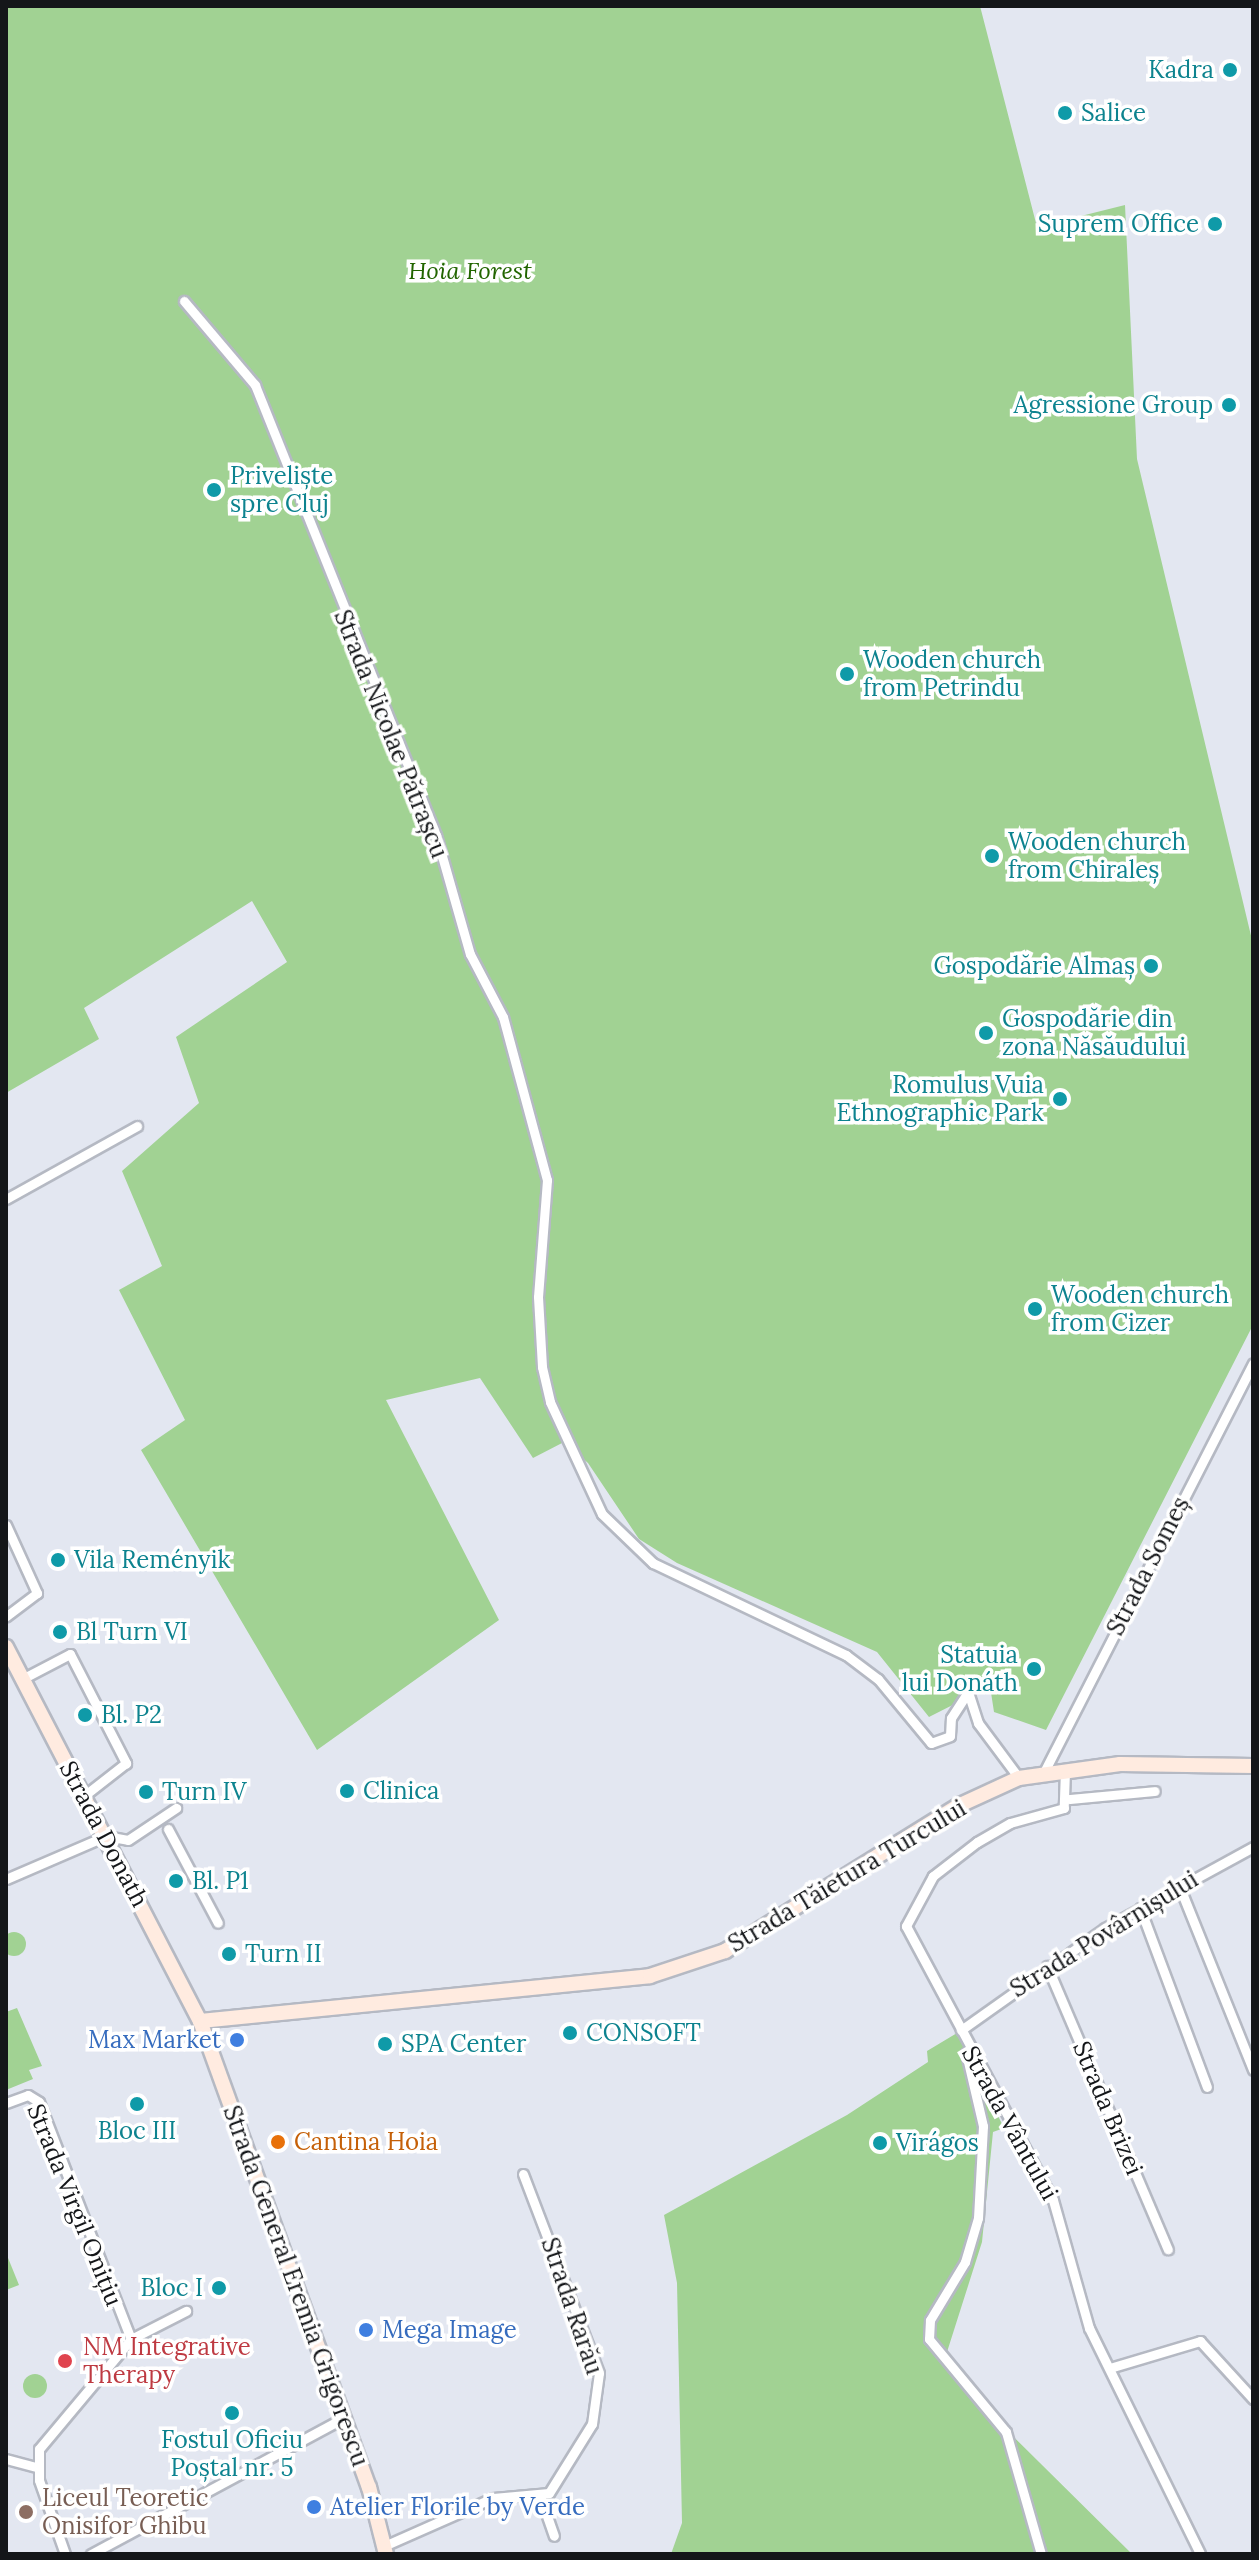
<!DOCTYPE html>
<html>
<head>
<meta charset="utf-8">
<style>
	body { margin:0 }
	#map { position:relative; width:1259px; height:2560px; overflow:hidden; background:#e3e7f1; font-family:Lora,serif }
	div>[style] { position:absolute }
	.green>* { inset:0; background:#a1d293 }
	.round { border-radius:50% }
	.roads { filter:drop-shadow(2px 0 #b5b9c3) drop-shadow(-2px 0 #b5b9c3) drop-shadow(0 2px #b5b9c3) drop-shadow(0 -2px #b5b9c3) }
	.minor>* { height:9px; margin:-4.5px; padding:0 4.5px; transform-origin:4.5px; border-radius:4.5px; background:#fff }
	.secondary>* { height:14px; margin:-7px; padding:0 7px; transform-origin:7px; border-radius:7px; background:#ffebe0 }
	.dots>* { width:22px; height:22px; translate:-50% -50%; box-sizing:border-box; border:4px solid #fff; border-radius:50% }
	span { translate:-50% -50%; white-space:nowrap; text-align:center; line-height:1.15; -webkit-text-stroke:7px #fff; paint-order:stroke }
	.culture-label { font-size:24px; color:#0d838f }
	.right { translate:-100% -50%; text-align:right }
	.left { translate:0 -50%; text-align:left }
	.park-label { font-size:24px; color:#226500; font-style:italic }
	.street-label { font-size:24px; color:#141619 }
	.shop-label { font-size:24px; color:#366cbe }
	.food-label { font-size:24px; color:#c56008 }
	.health-label { font-size:24px; color:#be3a42 }
	.education-label { font-size:24px; color:#785e54 }
	.frame { position:absolute; inset:0; border:8px solid #141619; pointer-events:none }
</style>
</head>
<body>
<div id="map">
	<div class="green">
		<div style="clip-path:polygon(6px 6px,980px 6px,1037px 227px,1125px 205px,1137px 459px,1253px 944px,1253px 1325px,1046px 1730px,994px 1712px,990px 1686px,929px 1717px,877px 1652px,677px 1563px,639px 1539px,588px 1463px,564px 1442px,533px 1458px,480px 1378px,386px 1400px,499px 1620px,317px 1750px,141px 1450px,185px 1420px,119px 1290px,162px 1266px,122px 1171px,199px 1103px,176px 1037px,287px 962px,252px 901px,84px 1008px,99px 1039px,6px 1093px)"></div>
		<div class="round" style="left:2px;top:1932px;width:24px;height:24px"></div>
		<div style="clip-path:polygon(17px 2008px,42px 2066px,29px 2070px,33px 2079px,6px 2090px,6px 2012px)"></div>
		<div style="clip-path:polygon(957px 2033px,1004px 2128px,993px 2132px,982px 2242px,947px 2352px,954px 2378px,1132px 2554px,671px 2554px,682px 2523px,677px 2283px,664px 2215px,847px 2115px,928px 2062px,927px 2051px)"></div>
		<div style="clip-path:polygon(6px 2253px,19px 2285px,6px 2290px)"></div>
		<div class="round" style="left:23px;top:2374px;width:24px;height:24px"></div>
	</div>
	<div class="roads">
		<div class="minor">
			<div style="left:184px;top:301px;width:110px;rotate:49.8deg"></div>
			<div style="left:255px;top:385px;width:485px;rotate:68.1deg"></div>
			<div style="left:436px;top:835px;width:124px;rotate:74.1deg"></div>
			<div style="left:470px;top:954px;width:71px;rotate:62.4deg"></div>
			<div style="left:503px;top:1017px;width:169px;rotate:74.9deg"></div>
			<div style="left:547px;top:1180px;width:117px;rotate:94.4deg"></div>
			<div style="left:538px;top:1297px;width:70px;rotate:86.7deg"></div>
			<div style="left:542px;top:1367px;width:36px;rotate:77deg"></div>
			<div style="left:550px;top:1402px;width:123px;rotate:65.1deg"></div>
			<div style="left:602px;top:1514px;width:71px;rotate:43.9deg"></div>
			<div style="left:653px;top:1563px;width:214px;rotate:25.5deg"></div>
			<div style="left:846px;top:1655px;width:40px;rotate:37deg"></div>
			<div style="left:878px;top:1679px;width:83px;rotate:50.4deg"></div>
			<div style="left:931px;top:1743px;width:20px;rotate:-20deg"></div>
			<div style="left:950px;top:1736px;width:18px;rotate:-87deg"></div>
			<div style="left:951px;top:1718px;width:31px;rotate:-57deg"></div>
			<div style="left:6px;top:1199px;width:150px;rotate:-29.1deg"></div>
			<div style="left:6px;top:1525px;width:75px;rotate:65.5deg"></div>
			<div style="left:37px;top:1593px;width:39px;rotate:143deg"></div>
			<div style="left:22px;top:1679px;width:54px;rotate:-27.5deg"></div>
			<div style="left:70px;top:1654px;width:123px;rotate:62.8deg"></div>
			<div style="left:126px;top:1763px;width:52px;rotate:142deg"></div>
			<div style="left:968px;top:1692px;width:33px;rotate:72deg"></div>
			<div style="left:978px;top:1723px;width:69px;rotate:53.3deg"></div>
			<div style="left:1045px;top:1770px;width:457px;rotate:-62.9deg"></div>
			<div style="left:1065px;top:1770px;width:38px;rotate:92deg"></div>
			<div style="left:1064px;top:1808px;width:56px;rotate:164.5deg"></div>
			<div style="left:1010px;top:1823px;width:38px;rotate:150deg"></div>
			<div style="left:977px;top:1842px;width:56px;rotate:142.3deg"></div>
			<div style="left:933px;top:1876px;width:57px;rotate:118.4deg"></div>
			<div style="left:906px;top:1926px;width:311px;rotate:61.8deg"></div>
			<div style="left:1053px;top:2200px;width:133px;rotate:74.3deg"></div>
			<div style="left:1089px;top:2328px;width:252px;rotate:63.8deg"></div>
			<div style="left:1069px;top:1799px;width:86px;rotate:-5.3deg"></div>
			<div style="left:168px;top:1829px;width:106px;rotate:62deg"></div>
			<div style="left:6px;top:1879px;width:109px;rotate:-23.3deg"></div>
			<div style="left:106px;top:1836px;width:22px;rotate:10deg"></div>
			<div style="left:128px;top:1840px;width:58px;rotate:-33.7deg"></div>
			<div style="left:1180px;top:1888px;width:196px;rotate:68.1deg"></div>
			<div style="left:1140px;top:1908px;width:191px;rotate:69.5deg"></div>
			<div style="left:1047px;top:1966px;width:308px;rotate:66.9deg"></div>
			<div style="left:961px;top:2030px;width:176px;rotate:-35.3deg"></div>
			<div style="left:1105px;top:1928px;width:169px;rotate:-28.7deg"></div>
			<div style="left:966px;top:2053px;width:75px;rotate:76.9deg"></div>
			<div style="left:983px;top:2126px;width:92px;rotate:93.1deg"></div>
			<div style="left:978px;top:2218px;width:46px;rotate:106.5deg"></div>
			<div style="left:965px;top:2262px;width:68px;rotate:121.1deg"></div>
			<div style="left:930px;top:2320px;width:19px;rotate:93deg"></div>
			<div style="left:929px;top:2339px;width:121px;rotate:50.4deg"></div>
			<div style="left:1006px;top:2432px;width:127px;rotate:74deg"></div>
			<div style="left:6px;top:2103px;width:23px;rotate:-20deg"></div>
			<div style="left:28px;top:2095px;width:13px;rotate:32deg"></div>
			<div style="left:39px;top:2102px;width:254px;rotate:68.8deg"></div>
			<div style="left:1113px;top:2367px;width:91px;rotate:-16.6deg"></div>
			<div style="left:1200px;top:2341px;width:79px;rotate:47.6deg"></div>
			<div style="left:6px;top:2459px;width:31px;rotate:15deg"></div>
			<div style="left:540px;top:2496px;width:42px;rotate:70.7deg"></div>
			<div style="left:384px;top:2546px;width:119px;rotate:-23.8deg"></div>
			<div style="left:493px;top:2498px;width:56px;rotate:-5.1deg"></div>
			<div style="left:549px;top:2493px;width:81px;rotate:-58.1deg"></div>
			<div style="left:592px;top:2424px;width:51px;rotate:-82.2deg"></div>
			<div style="left:599px;top:2373px;width:213px;rotate:-110.9deg"></div>
			<div style="left:65px;top:2554px;width:78px;rotate:-109.4deg"></div>
			<div style="left:39px;top:2480px;width:31px;rotate:-90deg"></div>
			<div style="left:39px;top:2449px;width:143px;rotate:-50.1deg"></div>
			<div style="left:131px;top:2339px;width:62px;rotate:-27deg"></div>
			<div style="left:91px;top:2554px;width:287px;rotate:-28.3deg"></div>
		</div>
		<div class="secondary">
			<div style="left:6px;top:1647px;width:421px;rotate:62.6deg"></div>
			<div style="left:200px;top:2021px;width:496px;rotate:70.1deg"></div>
			<div style="left:369px;top:2487px;width:69px;rotate:75.8deg"></div>
			<div style="left:200px;top:2021px;width:452px;rotate:-5.7deg"></div>
			<div style="left:650px;top:1976px;width:79px;rotate:-18.4deg"></div>
			<div style="left:725px;top:1951px;width:277px;rotate:-31.9deg"></div>
			<div style="left:960px;top:1805px;width:65px;rotate:-24.6deg"></div>
			<div style="left:1019px;top:1778px;width:102px;rotate:-7.9deg"></div>
			<div style="left:1120px;top:1764px;width:133px;rotate:0.9deg"></div>
		</div>
	</div>
	<div class="dots">
		<div style="left:1230px;top:70px;background:#0f9aa8"></div>
		<div style="left:1065px;top:113px;background:#0f9aa8"></div>
		<div style="left:1215px;top:224px;background:#0f9aa8"></div>
		<div style="left:1229px;top:405px;background:#0f9aa8"></div>
		<div style="left:214px;top:490px;background:#0f9aa8"></div>
		<div style="left:847px;top:674px;background:#0f9aa8"></div>
		<div style="left:992px;top:856px;background:#0f9aa8"></div>
		<div style="left:1151px;top:966px;background:#0f9aa8"></div>
		<div style="left:986px;top:1033px;background:#0f9aa8"></div>
		<div style="left:1060px;top:1099px;background:#0f9aa8"></div>
		<div style="left:1035px;top:1309px;background:#0f9aa8"></div>
		<div style="left:58px;top:1560px;background:#0f9aa8"></div>
		<div style="left:60px;top:1632px;background:#0f9aa8"></div>
		<div style="left:1034px;top:1669px;background:#0f9aa8"></div>
		<div style="left:85px;top:1715px;background:#0f9aa8"></div>
		<div style="left:347px;top:1791px;background:#0f9aa8"></div>
		<div style="left:146px;top:1792px;background:#0f9aa8"></div>
		<div style="left:176px;top:1881px;background:#0f9aa8"></div>
		<div style="left:229px;top:1954px;background:#0f9aa8"></div>
		<div style="left:570px;top:2033px;background:#0f9aa8"></div>
		<div style="left:237px;top:2040px;background:#3f7fe0"></div>
		<div style="left:385px;top:2044px;background:#0f9aa8"></div>
		<div style="left:137px;top:2104px;background:#0f9aa8"></div>
		<div style="left:278px;top:2142px;background:#e8710a"></div>
		<div style="left:880px;top:2143px;background:#0f9aa8"></div>
		<div style="left:219px;top:2288px;background:#0f9aa8"></div>
		<div style="left:366px;top:2330px;background:#3f7fe0"></div>
		<div style="left:65px;top:2361px;background:#e0444e"></div>
		<div style="left:232px;top:2413px;background:#0f9aa8"></div>
		<div style="left:314px;top:2507px;background:#3f7fe0"></div>
		<div style="left:26px;top:2512px;background:#8d6e63"></div>
	</div>
	<div class="culture-label">
		<span class="right" style="left:1214px;top:70px">Kadra</span>
		<span class="left" style="left:1081px;top:113px">Salice</span>
		<span class="right" style="left:1199px;top:224px">Suprem Office</span>
		<span class="right" style="left:1213px;top:405px">Agressione Group</span>
		<span class="left" style="left:230px;top:490px">Priveliște<br>spre Cluj</span>
		<span class="left" style="left:863px;top:674px">Wooden church<br>from Petrindu</span>
		<span class="left" style="left:1008px;top:856px">Wooden church<br>from Chiraleș</span>
		<span class="right" style="left:1135px;top:966px">Gospodărie Almaș</span>
		<span class="left" style="left:1002px;top:1033px">Gospodărie din<br>zona Năsăudului</span>
		<span class="right" style="left:1044px;top:1099px">Romulus Vuia<br>Ethnographic Park</span>
		<span class="left" style="left:1051px;top:1309px">Wooden church<br>from Cizer</span>
		<span class="left" style="left:74px;top:1560px">Vila Reményik</span>
		<span class="left" style="left:76px;top:1632px">Bl Turn VI</span>
		<span class="right" style="left:1018px;top:1669px">Statuia<br>lui Donáth</span>
		<span class="left" style="left:101px;top:1715px">Bl. P2</span>
		<span class="left" style="left:363px;top:1791px">Clinica</span>
		<span class="left" style="left:162px;top:1792px">Turn IV</span>
		<span class="left" style="left:192px;top:1881px">Bl. P1</span>
		<span class="left" style="left:245px;top:1954px">Turn II</span>
		<span class="left" style="left:586px;top:2033px">CONSOFT</span>
		<span class="left" style="left:401px;top:2044px">SPA Center</span>
		<span style="left:137px;top:2131px">Bloc III</span>
		<span class="left" style="left:896px;top:2143px">Virágos</span>
		<span class="right" style="left:203px;top:2288px">Bloc I</span>
		<span style="left:232px;top:2454px">Fostul Oficiu<br>Poștal nr. 5</span>
	</div>
	<div class="park-label">
		<span style="left:470px;top:271px">Hoia Forest</span>
	</div>
	<div class="street-label">
		<span style="left:391px;top:734px;rotate:68deg">Strada Nicolae Pătrașcu</span>
		<span style="left:1148px;top:1566px;rotate:-63deg">Strada Someș</span>
		<span style="left:104px;top:1834px;rotate:62deg">Strada Donath</span>
		<span style="left:847px;top:1876px;rotate:-31deg">Strada Tăietura Turcului</span>
		<span style="left:1104px;top:1934px;rotate:-32deg">Strada Povârnișului</span>
		<span style="left:1108px;top:2108px;rotate:67deg">Strada Brizei</span>
		<span style="left:1010px;top:2123px;rotate:61deg">Strada Vântului</span>
		<span style="left:75px;top:2205px;rotate:68deg">Strada Virgil Onițiu</span>
		<span style="left:296px;top:2286px;rotate:70deg">Strada General Eremia Grigorescu</span>
		<span style="left:572px;top:2306px;rotate:71deg">Strada Rarău</span>
	</div>
	<div class="shop-label">
		<span class="right" style="left:221px;top:2040px">Max Market</span>
		<span class="left" style="left:382px;top:2330px">Mega Image</span>
		<span class="left" style="left:330px;top:2507px">Atelier Florile by Verde</span>
	</div>
	<div class="food-label">
		<span class="left" style="left:294px;top:2142px">Cantina Hoia</span>
	</div>
	<div class="health-label">
		<span class="left" style="left:83px;top:2361px">NM Integrative<br>Therapy</span>
	</div>
	<div class="education-label">
		<span class="left" style="left:42px;top:2512px">Liceul Teoretic<br>Onisifor Ghibu</span>
	</div>
	<div class="frame"></div>
</div>
</body>
</html>
